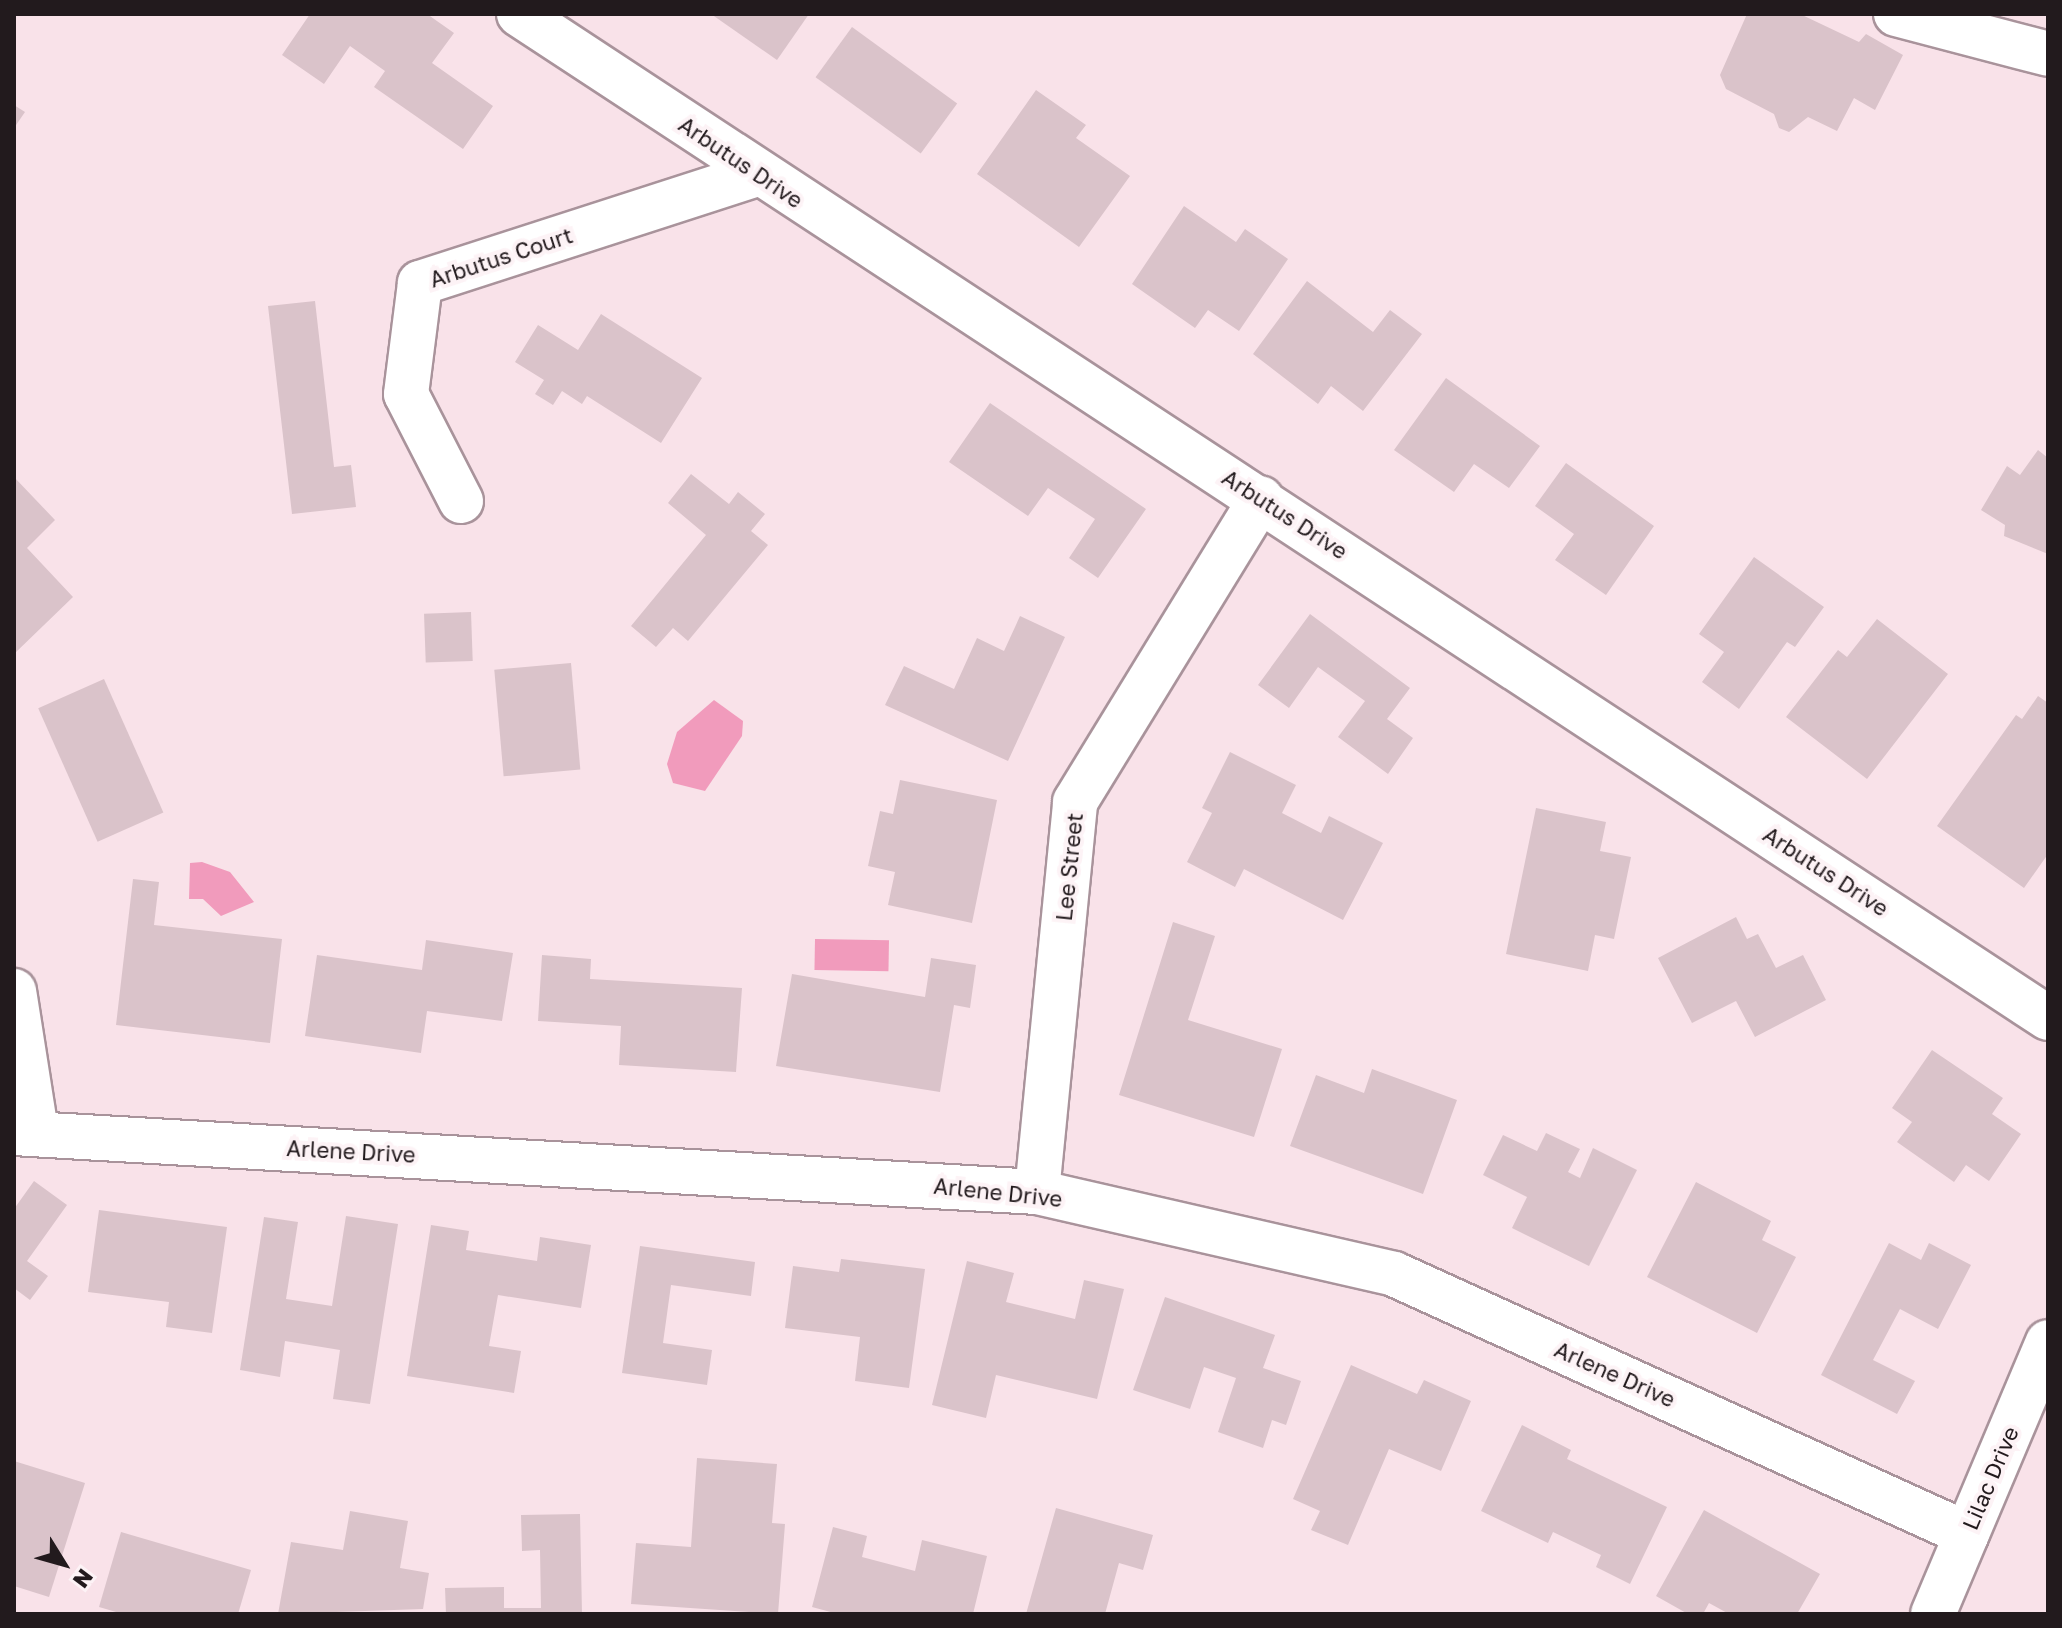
<!DOCTYPE html>
<html>
<head>
<meta charset="utf-8">
<style>
	body { margin:0 }
	#map { position:relative; width:2062px; height:1628px; overflow:hidden; background:#f9e2e9; font-family:"Golos Text",sans-serif }
	div>[style] { position:absolute }
	.water>* { inset:0; background:#f19bbc; transform-origin:0 0 }
	.building>* { inset:0; background:#dac3ca; transform-origin:0 0 }
	.roads { filter:drop-shadow(2px 0 #a9939b) drop-shadow(-2px 0 #a9939b) drop-shadow(0 2px #a9939b) drop-shadow(0 -2px #a9939b) }
	.minor>* { height:44px; margin:-22px; padding:0 22px; transform-origin:22px; border-radius:22px; background:#fff }
	span { translate:-50% -50%; white-space:nowrap; text-align:center; line-height:1.15; -webkit-text-stroke:8px #fdf3f6; paint-order:stroke }
	.street-label { font-size:22px; color:#221a1d }
	.frame { position:absolute; inset:0; border:16px solid #221a1d; pointer-events:none }
	.north { position:absolute; left:24px; top:1524px; width:80px; height:80px; -webkit-text-stroke:6px #fdf3f6; paint-order:stroke; rotate:127deg; font-size:22px; font-weight:700; line-height:32px; text-align:center; color:#221a1d }
	.north::after { content:''; display:block; margin:auto; width:28px; height:36px; background:#221a1d; clip-path:polygon(50% 0,100% 100%,50% 72%,0 100%) }
</style>
</head>
<body>
<div id="map">
	<div class="water">
		<div style="clip-path:polygon(714px 700px,743px 721px,742px 736px,705px 791px,673px 783px,667px 764px,677px 732px)"></div>
		<div style="clip-path:polygon(202px 862px,230px 872px,254px 902px,221px 916px,203px 899px,189px 899px,190px 863px)"></div>
		<div style="left:815px;top:939px;width:74px;height:31px;rotate:1deg"></div>
	</div>
	<div class="building">
		<div style="clip-path:polygon(310px 14px,427px 14px,454px 33px,432px 63px,493px 106px,463px 149px,374px 87px,385px 71px,350px 46px,324px 84px,282px 55px)"></div>
		<div style="clip-path:polygon(711px 14px,809px 14px,777px 60px)"></div>
		<div style="clip-path:polygon(1747px 14px,1800px 14px,1859px 42px,1866px 34px,1903px 55px,1875px 110px,1854px 98px,1837px 131px,1808px 117px,1789px 132px,1779px 128px,1774px 114px,1726px 89px,1720px 75px)"></div>
		<div style="left:852px;top:27px;width:130px;height:62px;rotate:36deg"></div>
		<div style="clip-path:polygon(1036px 90px,1086px 125px,1076px 138px,1130px 176px,1079px 247px,977px 174px)"></div>
		<div style="clip-path:polygon(14px 105px,25px 112px,14px 128px)"></div>
		<div style="clip-path:polygon(1184px 206px,1236px 242px,1245px 229px,1288px 259px,1239px 331px,1208px 310px,1195px 328px,1132px 284px)"></div>
		<div style="clip-path:polygon(1307px 281px,1373px 332px,1390px 310px,1422px 334px,1363px 411px,1331px 386px,1318px 404px,1253px 354px)"></div>
		<div style="clip-path:polygon(315px 301px,334px 467px,351px 465px,356px 507px,292px 514px,268px 306px)"></div>
		<div style="clip-path:polygon(601px 314px,702px 378px,661px 443px,587px 396px,582px 404px,562px 391px,553px 405px,535px 394px,544px 380px,515px 362px,538px 325px,578px 350px)"></div>
		<div style="clip-path:polygon(1446px 378px,1540px 446px,1509px 488px,1474px 464px,1454px 492px,1394px 450px)"></div>
		<div style="clip-path:polygon(990px 403px,1146px 509px,1098px 578px,1069px 558px,1095px 519px,1048px 488px,1028px 516px,949px 462px)"></div>
		<div style="clip-path:polygon(2038px 450px,2048px 458px,2048px 554px,2004px 536px,2005px 525px,1981px 510px,2007px 466px,2020px 475px)"></div>
		<div style="clip-path:polygon(1566px 463px,1654px 526px,1606px 595px,1555px 560px,1574px 534px,1535px 506px)"></div>
		<div style="clip-path:polygon(691px 474px,729px 504px,738px 492px,765px 514px,751px 531px,768px 545px,688px 641px,673px 628px,656px 647px,631px 626px,706px 535px,668px 503px)"></div>
		<div style="clip-path:polygon(14px 477px,55px 520px,27px 548px,73px 597px,14px 654px)"></div>
		<div style="clip-path:polygon(1754px 557px,1824px 607px,1795px 647px,1787px 642px,1739px 709px,1702px 682px,1724px 652px,1699px 634px)"></div>
		<div style="left:471px;top:612px;width:49px;height:47px;rotate:88deg"></div>
		<div style="clip-path:polygon(1310px 614px,1410px 688px,1387px 719px,1413px 738px,1388px 774px,1338px 737px,1365px 701px,1318px 667px,1289px 708px,1258px 685px)"></div>
		<div style="clip-path:polygon(1020px 616px,1065px 637px,1008px 761px,885px 705px,904px 666px,954px 689px,977px 638px,1004px 651px)"></div>
		<div style="clip-path:polygon(1877px 619px,1948px 674px,1867px 779px,1786px 717px,1838px 650px,1847px 657px)"></div>
		<div style="left:571px;top:663px;width:107px;height:77px;rotate:85deg"></div>
		<div style="left:104px;top:679px;width:146px;height:72px;rotate:66deg"></div>
		<div style="clip-path:polygon(2038px 696px,2048px 703px,2048px 854px,2024px 888px,1937px 826px,2016px 715px,2022px 719px)"></div>
		<div style="clip-path:polygon(1230px 752px,1296px 785px,1282px 813px,1321px 833px,1329px 816px,1383px 843px,1343px 920px,1244px 869px,1235px 887px,1187px 862px,1212px 813px,1202px 808px)"></div>
		<div style="clip-path:polygon(900px 780px,997px 800px,972px 923px,888px 905px,895px 872px,868px 866px,880px 811px,893px 814px)"></div>
		<div style="clip-path:polygon(1536px 808px,1606px 822px,1600px 851px,1631px 857px,1614px 939px,1595px 935px,1588px 971px,1506px 954px)"></div>
		<div style="clip-path:polygon(133px 879px,159px 882px,154px 925px,282px 939px,270px 1043px,116px 1025px)"></div>
		<div style="clip-path:polygon(1736px 917px,1747px 939px,1758px 934px,1776px 968px,1803px 955px,1826px 1000px,1755px 1037px,1736px 1001px,1692px 1023px,1658px 958px)"></div>
		<div style="clip-path:polygon(1173px 922px,1215px 936px,1188px 1020px,1282px 1049px,1254px 1137px,1119px 1095px)"></div>
		<div style="clip-path:polygon(426px 940px,513px 953px,502px 1021px,427px 1011px,421px 1053px,305px 1036px,317px 955px,422px 970px)"></div>
		<div style="clip-path:polygon(542px 955px,591px 959px,590px 979px,742px 988px,736px 1072px,619px 1065px,621px 1026px,538px 1021px)"></div>
		<div style="clip-path:polygon(931px 958px,976px 965px,970px 1008px,954px 1005px,940px 1092px,776px 1066px,792px 974px,925px 997px)"></div>
		<div style="clip-path:polygon(1932px 1050px,2003px 1098px,1992px 1114px,2021px 1134px,1989px 1181px,1966px 1165px,1954px 1182px,1897px 1142px,1912px 1122px,1892px 1108px)"></div>
		<div style="clip-path:polygon(1372px 1069px,1457px 1100px,1423px 1194px,1290px 1146px,1316px 1075px,1364px 1093px)"></div>
		<div style="clip-path:polygon(1546px 1133px,1580px 1149px,1568px 1172px,1580px 1178px,1593px 1148px,1637px 1170px,1589px 1266px,1512px 1228px,1527px 1197px,1483px 1175px,1503px 1135px,1537px 1151px)"></div>
		<div style="clip-path:polygon(34px 1181px,67px 1205px,27px 1261px,48px 1276px,30px 1300px,14px 1288px,14px 1209px)"></div>
		<div style="clip-path:polygon(1696px 1182px,1771px 1221px,1762px 1240px,1796px 1257px,1757px 1333px,1647px 1277px)"></div>
		<div style="clip-path:polygon(99px 1210px,227px 1227px,212px 1333px,166px 1327px,169px 1302px,88px 1292px)"></div>
		<div style="clip-path:polygon(346px 1216px,398px 1224px,370px 1404px,333px 1399px,340px 1350px,285px 1341px,280px 1377px,240px 1370px,264px 1217px,298px 1222px,286px 1299px,332px 1306px)"></div>
		<div style="clip-path:polygon(431px 1225px,469px 1231px,466px 1250px,537px 1261px,540px 1237px,591px 1245px,581px 1308px,498px 1295px,489px 1346px,521px 1351px,514px 1393px,407px 1376px)"></div>
		<div style="clip-path:polygon(1889px 1243px,1921px 1260px,1929px 1243px,1971px 1265px,1938px 1329px,1900px 1309px,1873px 1360px,1915px 1381px,1897px 1414px,1821px 1375px)"></div>
		<div style="clip-path:polygon(640px 1246px,755px 1262px,751px 1296px,671px 1285px,663px 1343px,712px 1350px,707px 1385px,622px 1373px)"></div>
		<div style="clip-path:polygon(841px 1259px,925px 1269px,909px 1388px,855px 1381px,860px 1337px,785px 1328px,793px 1266px,839px 1272px)"></div>
		<div style="clip-path:polygon(967px 1261px,1014px 1273px,1006px 1302px,1075px 1319px,1084px 1280px,1124px 1289px,1097px 1399px,996px 1375px,986px 1418px,932px 1405px)"></div>
		<div style="clip-path:polygon(1165px 1297px,1275px 1335px,1263px 1368px,1301px 1381px,1286px 1425px,1272px 1420px,1263px 1448px,1218px 1432px,1236px 1378px,1204px 1367px,1190px 1409px,1133px 1390px)"></div>
		<div style="clip-path:polygon(1351px 1365px,1417px 1394px,1424px 1380px,1471px 1401px,1441px 1471px,1389px 1449px,1348px 1545px,1311px 1530px,1320px 1511px,1293px 1499px)"></div>
		<div style="clip-path:polygon(1522px 1425px,1571px 1450px,1567px 1459px,1667px 1507px,1630px 1584px,1596px 1567px,1601px 1555px,1553px 1532px,1548px 1543px,1481px 1511px)"></div>
		<div style="clip-path:polygon(697px 1458px,777px 1464px,772px 1523px,785px 1524px,778px 1614px,631px 1604px,636px 1543px,691px 1547px)"></div>
		<div style="clip-path:polygon(14px 1461px,85px 1483px,49px 1597px,14px 1586px)"></div>
		<div style="clip-path:polygon(1056px 1508px,1153px 1535px,1143px 1570px,1119px 1563px,1105px 1614px,1026px 1614px)"></div>
		<div style="clip-path:polygon(1704px 1510px,1820px 1574px,1797px 1614px,1729px 1614px,1709px 1603px,1703px 1614px,1688px 1614px,1656px 1596px)"></div>
		<div style="clip-path:polygon(350px 1511px,408px 1521px,400px 1568px,429px 1573px,423px 1609px,278px 1614px,291px 1542px,343px 1550px)"></div>
		<div style="clip-path:polygon(580px 1514px,582px 1614px,446px 1614px,445px 1588px,504px 1587px,504px 1608px,541px 1608px,540px 1550px,522px 1551px,521px 1515px)"></div>
		<div style="clip-path:polygon(833px 1527px,867px 1536px,862px 1557px,915px 1571px,922px 1540px,987px 1556px,973px 1614px,838px 1614px,812px 1607px)"></div>
		<div style="clip-path:polygon(121px 1532px,251px 1570px,238px 1614px,123px 1614px,99px 1607px)"></div>
	</div>
	<div class="roads">
		<div class="minor">
			<div style="left:519px;top:14px;width:1829px;rotate:33.29deg"></div>
			<div style="left:1896px;top:14px;width:157px;rotate:14.7deg"></div>
			<div style="left:461px;top:501px;width:120px;rotate:-117.2deg"></div>
			<div style="left:406px;top:394px;width:112px;rotate:-82.8deg"></div>
			<div style="left:420px;top:283px;width:354px;rotate:-17.9deg"></div>
			<div style="left:14px;top:991px;width:143px;rotate:81.1deg"></div>
			<div style="left:14px;top:1133px;width:1025px;rotate:3.3deg"></div>
			<div style="left:1037px;top:1192px;width:366px;rotate:12.9deg"></div>
			<div style="left:1394px;top:1274px;width:629px;rotate:24.41deg"></div>
			<div style="left:1037px;top:1192px;width:392px;rotate:-84.4deg"></div>
			<div style="left:1075px;top:802px;width:356px;rotate:-58.5deg"></div>
			<div style="left:1933px;top:1614px;width:295px;rotate:-67.1deg"></div>
		</div>
	</div>
	<div class="street-label">
		<span style="left:741px;top:162px;rotate:34deg">Arbutus Drive</span>
		<span style="left:501px;top:257px;rotate:-18deg">Arbutus Court</span>
		<span style="left:1285px;top:514px;rotate:33deg">Arbutus Drive</span>
		<span style="left:1069px;top:867px;rotate:-84deg">Lee Street</span>
		<span style="left:1826px;top:871px;rotate:33deg">Arbutus Drive</span>
		<span style="left:351px;top:1151px;rotate:3deg">Arlene Drive</span>
		<span style="left:998px;top:1192px;rotate:6deg">Arlene Drive</span>
		<span style="left:1615px;top:1374px;rotate:24deg">Arlene Drive</span>
		<span style="left:1990px;top:1478px;rotate:-67deg">Lilac Drive</span>
	</div>
	<div class="frame"></div>
	<div class="north">N</div>
</div>
</body>
</html>
